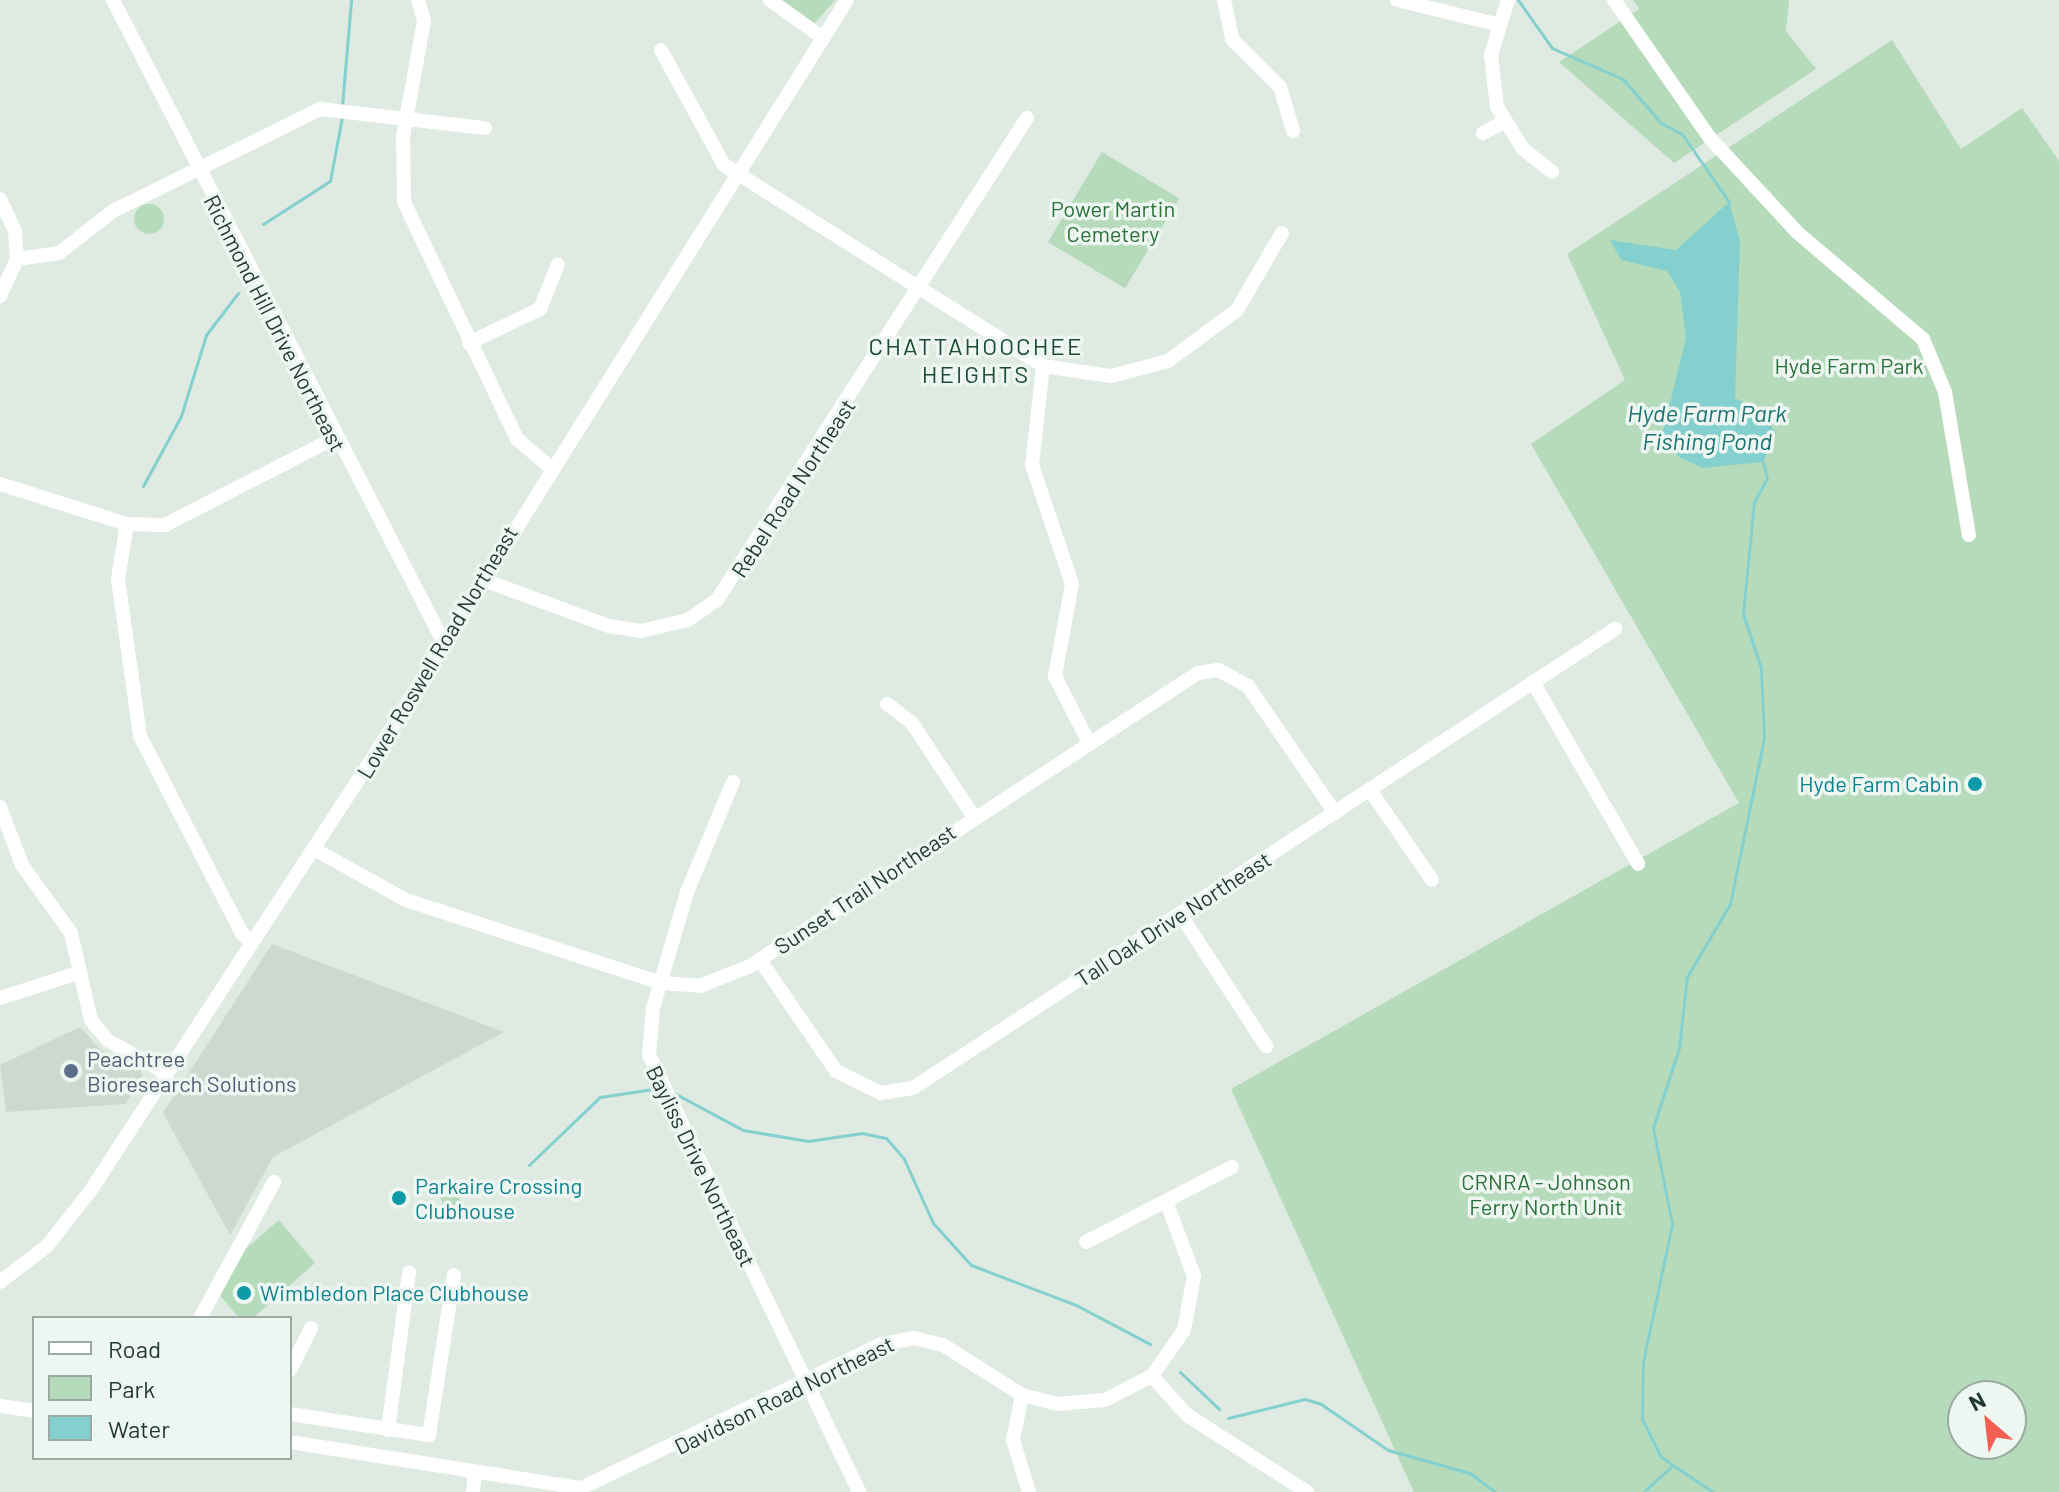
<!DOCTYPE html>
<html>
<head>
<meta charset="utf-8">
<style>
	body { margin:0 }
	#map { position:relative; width:2059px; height:1492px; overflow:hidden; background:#deeae2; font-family:Barlow,sans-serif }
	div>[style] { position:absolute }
	.built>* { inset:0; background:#ccd9d1 }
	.green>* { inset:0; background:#b6dbba; transform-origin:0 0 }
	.round { border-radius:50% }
	.water>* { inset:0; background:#84d0cf }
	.stream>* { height:3px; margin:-1.5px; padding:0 1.5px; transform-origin:1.5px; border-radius:1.5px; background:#84d0cf }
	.minor>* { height:14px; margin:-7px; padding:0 7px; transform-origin:7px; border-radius:7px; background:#fff }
	.dots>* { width:22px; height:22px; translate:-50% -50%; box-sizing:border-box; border:4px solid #eef6f1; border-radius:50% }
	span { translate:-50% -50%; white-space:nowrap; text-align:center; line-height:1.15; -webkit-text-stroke:7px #eef6f1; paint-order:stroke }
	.park-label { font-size:22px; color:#2a7039 }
	.street-label { font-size:22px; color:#1f392e }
	.culture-label { font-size:22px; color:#0d838f }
	.right { translate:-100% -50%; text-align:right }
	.left { translate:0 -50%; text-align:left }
	.service-label { font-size:22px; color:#4e5e75 }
	.neighbourhood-label { font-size:24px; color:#1b4b37; letter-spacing:2px }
	.water-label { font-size:24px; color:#1a7474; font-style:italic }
	.legend { position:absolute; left:32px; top:1316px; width:260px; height:144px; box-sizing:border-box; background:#eef6f1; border:2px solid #9baaa3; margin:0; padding:10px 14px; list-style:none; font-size:24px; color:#1f392e }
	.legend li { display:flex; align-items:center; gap:16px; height:40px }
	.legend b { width:40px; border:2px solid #9baaa3 }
	.north { position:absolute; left:1947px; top:1380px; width:80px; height:80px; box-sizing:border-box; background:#eef6f1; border:2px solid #9baaa3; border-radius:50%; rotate:332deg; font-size:22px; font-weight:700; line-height:32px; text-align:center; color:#1f392e }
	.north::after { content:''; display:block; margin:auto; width:28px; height:36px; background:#f35f53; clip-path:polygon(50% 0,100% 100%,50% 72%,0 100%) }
</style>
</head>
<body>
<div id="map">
	<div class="built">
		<div style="clip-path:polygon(272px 944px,504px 1032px,273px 1157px,230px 1235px,163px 1113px)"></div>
		<div style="clip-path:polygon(80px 1027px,100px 1049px,140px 1069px,143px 1078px,125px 1104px,6px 1112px,0 1065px)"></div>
	</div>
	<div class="green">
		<div style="clip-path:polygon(777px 0,835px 0,814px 24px)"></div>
		<div style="clip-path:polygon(1633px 0,1789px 0,1786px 31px,1816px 69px,1674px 163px,1559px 62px,1639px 9px)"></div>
		<div style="clip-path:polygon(evenodd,1892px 40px,1961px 149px,2022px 108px,2059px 161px,2059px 1492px,1414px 1492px,1231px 1089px,1739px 803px,1531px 444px,1625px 380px,1567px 254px,1892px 40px,1963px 1396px,2011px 1396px,2011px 1444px,1963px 1444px,1963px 1396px)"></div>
		<div style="left:1102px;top:152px;width:90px;height:105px;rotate:31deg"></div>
		<div class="round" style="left:134px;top:204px;width:30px;height:30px"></div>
		<div style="left:450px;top:1178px;width:34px;height:17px;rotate:66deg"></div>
		<div style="clip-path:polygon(279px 1220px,315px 1263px,253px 1318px,239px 1318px,219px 1294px,242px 1252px)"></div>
	</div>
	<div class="water">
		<div style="clip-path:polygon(1729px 202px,1740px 241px,1735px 398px,1761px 411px,1776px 433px,1763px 462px,1703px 468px,1679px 457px,1662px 436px,1686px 338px,1680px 292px,1667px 271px,1621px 260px,1610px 240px,1676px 250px)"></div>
	</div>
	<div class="stream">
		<div style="left:1518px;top:0;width:59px;rotate:54.7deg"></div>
		<div style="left:1552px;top:48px;width:77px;rotate:23.6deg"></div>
		<div style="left:1623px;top:79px;width:58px;rotate:49.2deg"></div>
		<div style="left:1661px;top:123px;width:24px;rotate:28deg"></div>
		<div style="left:1682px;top:134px;width:83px;rotate:55.3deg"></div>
		<div style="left:342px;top:106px;width:106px;rotate:-85.1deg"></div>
		<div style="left:263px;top:224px;width:80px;rotate:-32.7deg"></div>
		<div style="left:330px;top:181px;width:65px;rotate:-79.4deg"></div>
		<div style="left:143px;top:486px;width:80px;rotate:-61.5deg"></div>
		<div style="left:181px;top:416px;width:85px;rotate:-72.8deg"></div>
		<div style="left:206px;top:335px;width:53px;rotate:-52.7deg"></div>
		<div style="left:674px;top:1093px;width:78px;rotate:28.2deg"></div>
		<div style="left:743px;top:1130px;width:66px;rotate:9.6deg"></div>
		<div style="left:808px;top:1141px;width:55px;rotate:-8.4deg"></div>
		<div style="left:862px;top:1133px;width:25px;rotate:12deg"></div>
		<div style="left:886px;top:1138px;width:28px;rotate:49deg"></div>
		<div style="left:904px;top:1159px;width:70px;rotate:65.6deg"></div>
		<div style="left:933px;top:1223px;width:57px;rotate:47.9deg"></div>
		<div style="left:971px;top:1265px;width:112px;rotate:20.9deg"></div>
		<div style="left:1076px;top:1305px;width:84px;rotate:27.8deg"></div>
		<div style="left:529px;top:1165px;width:98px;rotate:-43.8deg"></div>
		<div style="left:600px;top:1097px;width:60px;rotate:-8.7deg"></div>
		<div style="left:1180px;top:1372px;width:54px;rotate:43.5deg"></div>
		<div style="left:1228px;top:1418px;width:79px;rotate:-13.9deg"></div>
		<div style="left:1305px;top:1399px;width:17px;rotate:17deg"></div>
		<div style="left:1321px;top:1404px;width:81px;rotate:34.5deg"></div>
		<div style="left:1388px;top:1450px;width:85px;rotate:15.7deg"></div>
		<div style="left:1470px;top:1473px;width:31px;rotate:37deg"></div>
		<div style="left:1643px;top:1492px;width:38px;rotate:-42deg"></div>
		<div style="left:1713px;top:1492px;width:63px;rotate:-146.1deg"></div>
		<div style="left:1661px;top:1457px;width:42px;rotate:-116.6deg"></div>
		<div style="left:1642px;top:1419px;width:57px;rotate:-89deg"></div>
		<div style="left:1643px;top:1362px;width:141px;rotate:-78.1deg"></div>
		<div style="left:1672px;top:1224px;width:98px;rotate:-101.2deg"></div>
		<div style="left:1653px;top:1128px;width:84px;rotate:-72deg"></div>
		<div style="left:1679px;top:1048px;width:71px;rotate:-83.6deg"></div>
		<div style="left:1687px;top:977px;width:85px;rotate:-59.5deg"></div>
		<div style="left:1730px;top:904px;width:169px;rotate:-78.4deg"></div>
		<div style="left:1764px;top:738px;width:70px;rotate:-92.5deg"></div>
		<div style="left:1761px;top:668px;width:57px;rotate:-108.4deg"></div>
		<div style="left:1743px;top:614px;width:113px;rotate:-84.4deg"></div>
		<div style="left:1754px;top:502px;width:26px;rotate:-61deg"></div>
		<div style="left:1767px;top:479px;width:17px;rotate:-103deg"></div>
	</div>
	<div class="minor">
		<div style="left:113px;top:0;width:721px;rotate:62.76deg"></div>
		<div style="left:418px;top:0;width:22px;rotate:74deg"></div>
		<div style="left:424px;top:21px;width:117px;rotate:100.3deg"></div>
		<div style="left:403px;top:136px;width:66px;rotate:89.1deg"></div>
		<div style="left:404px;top:202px;width:263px;rotate:64.5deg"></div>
		<div style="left:517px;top:439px;width:45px;rotate:40.5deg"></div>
		<div style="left:770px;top:0;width:65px;rotate:35.6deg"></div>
		<div style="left:1224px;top:0;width:40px;rotate:78deg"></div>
		<div style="left:1232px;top:39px;width:68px;rotate:45deg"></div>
		<div style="left:1280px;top:87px;width:46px;rotate:73.5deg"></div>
		<div style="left:1397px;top:0;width:102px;rotate:13.6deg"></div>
		<div style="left:1508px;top:0;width:58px;rotate:107.2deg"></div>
		<div style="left:1491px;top:55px;width:52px;rotate:83.4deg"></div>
		<div style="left:1497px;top:107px;width:49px;rotate:58.2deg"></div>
		<div style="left:1523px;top:149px;width:37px;rotate:38deg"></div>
		<div style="left:1614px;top:0;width:168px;rotate:55.2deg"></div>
		<div style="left:1710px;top:138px;width:129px;rotate:47.2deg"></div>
		<div style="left:1798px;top:233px;width:164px;rotate:40.3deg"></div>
		<div style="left:1923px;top:339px;width:57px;rotate:67.5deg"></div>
		<div style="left:1945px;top:392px;width:145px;rotate:80.5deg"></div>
		<div style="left:661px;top:50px;width:131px;rotate:61.3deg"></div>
		<div style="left:724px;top:165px;width:377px;rotate:32.2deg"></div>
		<div style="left:1043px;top:366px;width:69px;rotate:8.4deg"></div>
		<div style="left:1111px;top:376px;width:59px;rotate:-14.7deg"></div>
		<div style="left:1168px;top:361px;width:86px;rotate:-36.5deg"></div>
		<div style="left:1237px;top:310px;width:89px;rotate:-59.7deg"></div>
		<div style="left:1483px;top:133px;width:24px;rotate:-28deg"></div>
		<div style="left:0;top:199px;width:35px;rotate:65deg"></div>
		<div style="left:15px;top:231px;width:28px;rotate:86deg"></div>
		<div style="left:17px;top:259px;width:41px;rotate:114.7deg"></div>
		<div style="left:17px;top:259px;width:42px;rotate:-8.1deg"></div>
		<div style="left:59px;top:253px;width:68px;rotate:-37.9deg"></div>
		<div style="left:113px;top:211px;width:231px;rotate:-26.2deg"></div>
		<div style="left:320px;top:109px;width:166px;rotate:6.6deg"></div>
		<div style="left:469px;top:343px;width:79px;rotate:-25.6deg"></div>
		<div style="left:540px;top:309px;width:48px;rotate:-68.2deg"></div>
		<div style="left:1043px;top:366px;width:100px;rotate:96.3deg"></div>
		<div style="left:1032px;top:465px;width:126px;rotate:71.4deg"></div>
		<div style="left:1072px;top:584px;width:94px;rotate:100.5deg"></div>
		<div style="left:1055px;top:676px;width:75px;rotate:63.1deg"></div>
		<div style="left:0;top:484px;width:133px;rotate:17.5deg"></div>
		<div style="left:127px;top:524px;width:38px;rotate:2deg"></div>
		<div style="left:165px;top:525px;width:190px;rotate:-27.2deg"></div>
		<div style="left:127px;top:524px;width:56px;rotate:99.3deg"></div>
		<div style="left:118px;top:579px;width:159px;rotate:82deg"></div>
		<div style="left:140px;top:736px;width:223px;rotate:62.7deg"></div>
		<div style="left:242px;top:934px;width:13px;rotate:39deg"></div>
		<div style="left:481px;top:579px;width:136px;rotate:20.2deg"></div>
		<div style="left:609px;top:626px;width:32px;rotate:9deg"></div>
		<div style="left:641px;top:631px;width:48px;rotate:-13.2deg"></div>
		<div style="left:688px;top:620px;width:35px;rotate:-35deg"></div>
		<div style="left:717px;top:600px;width:573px;rotate:-57.25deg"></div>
		<div style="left:1533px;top:682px;width:210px;rotate:60deg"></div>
		<div style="left:887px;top:704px;width:31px;rotate:37deg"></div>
		<div style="left:912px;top:723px;width:113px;rotate:56.6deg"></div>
		<div style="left:733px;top:782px;width:119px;rotate:112.7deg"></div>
		<div style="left:687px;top:892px;width:121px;rotate:106.3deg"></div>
		<div style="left:653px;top:1008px;width:47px;rotate:94.9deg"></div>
		<div style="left:649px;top:1055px;width:485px;rotate:64.3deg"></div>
		<div style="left:1370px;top:790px;width:109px;rotate:55.4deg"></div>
		<div style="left:0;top:807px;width:62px;rotate:69.2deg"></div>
		<div style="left:22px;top:865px;width:84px;rotate:54.2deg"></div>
		<div style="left:71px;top:933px;width:89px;rotate:77.1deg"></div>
		<div style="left:91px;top:1020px;width:26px;rotate:51deg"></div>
		<div style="left:107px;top:1040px;width:68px;rotate:29.2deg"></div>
		<div style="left:314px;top:849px;width:105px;rotate:29deg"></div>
		<div style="left:406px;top:900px;width:268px;rotate:18deg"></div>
		<div style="left:661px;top:983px;width:39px;rotate:4deg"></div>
		<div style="left:700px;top:986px;width:54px;rotate:-21.8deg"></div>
		<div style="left:750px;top:966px;width:535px;rotate:-33.19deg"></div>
		<div style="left:1198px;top:673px;width:20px;rotate:-9deg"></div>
		<div style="left:1218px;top:670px;width:34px;rotate:28deg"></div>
		<div style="left:1248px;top:686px;width:154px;rotate:55.6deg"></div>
		<div style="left:1180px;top:914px;width:158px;rotate:56.9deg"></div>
		<div style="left:760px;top:960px;width:135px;rotate:55.6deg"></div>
		<div style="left:836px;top:1071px;width:50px;rotate:26.1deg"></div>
		<div style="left:881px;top:1093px;width:32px;rotate:-9deg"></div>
		<div style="left:913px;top:1088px;width:839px;rotate:-33.18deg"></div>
		<div style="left:0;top:998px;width:82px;rotate:-17.8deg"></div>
		<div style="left:1086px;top:1242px;width:164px;rotate:-27.2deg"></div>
		<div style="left:0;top:1282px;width:59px;rotate:-37.5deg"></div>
		<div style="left:47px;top:1246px;width:71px;rotate:-51.8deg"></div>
		<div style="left:91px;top:1190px;width:528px;rotate:-56.91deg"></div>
		<div style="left:379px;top:748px;width:882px;rotate:-57.97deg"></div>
		<div style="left:200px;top:1318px;width:155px;rotate:-61.4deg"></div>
		<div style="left:290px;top:1370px;width:47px;rotate:-63.4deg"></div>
		<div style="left:1152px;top:1376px;width:52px;rotate:48.1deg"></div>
		<div style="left:1187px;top:1415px;width:143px;rotate:32.7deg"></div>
		<div style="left:1022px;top:1395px;width:46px;rotate:101.3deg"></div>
		<div style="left:1013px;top:1440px;width:54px;rotate:72.9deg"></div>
		<div style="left:0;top:1406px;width:34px;rotate:8deg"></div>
		<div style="left:290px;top:1414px;width:141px;rotate:8.6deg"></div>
		<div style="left:429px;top:1435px;width:162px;rotate:-81.1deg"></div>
		<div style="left:388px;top:1430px;width:159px;rotate:-82.4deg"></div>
		<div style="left:290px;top:1442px;width:295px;rotate:9deg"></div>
		<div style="left:581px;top:1488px;width:333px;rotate:-25.6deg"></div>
		<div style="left:881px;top:1344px;width:34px;rotate:-10deg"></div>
		<div style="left:914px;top:1338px;width:30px;rotate:14deg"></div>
		<div style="left:943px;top:1345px;width:93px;rotate:32.3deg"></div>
		<div style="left:1022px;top:1395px;width:37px;rotate:14deg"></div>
		<div style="left:1058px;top:1404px;width:47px;rotate:-4.9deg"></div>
		<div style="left:1105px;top:1400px;width:53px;rotate:-27.1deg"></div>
		<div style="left:1152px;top:1376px;width:56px;rotate:-55.2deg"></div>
		<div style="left:1184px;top:1330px;width:55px;rotate:-79.5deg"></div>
		<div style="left:1194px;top:1276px;width:80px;rotate:-110.5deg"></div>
		<div style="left:473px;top:1492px;width:20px;rotate:-84deg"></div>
	</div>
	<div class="dots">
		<div style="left:1975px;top:784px;background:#0f9aa8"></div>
		<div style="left:71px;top:1071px;background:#5c6f8a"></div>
		<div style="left:399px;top:1198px;background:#0f9aa8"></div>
		<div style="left:244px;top:1293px;background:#0f9aa8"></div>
	</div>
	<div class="park-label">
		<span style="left:1113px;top:221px">Power Martin<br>Cemetery</span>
		<span style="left:1849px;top:366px">Hyde Farm Park</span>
		<span style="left:1546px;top:1194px">CRNRA - Johnson<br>Ferry North Unit</span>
	</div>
	<div class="street-label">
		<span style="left:275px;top:323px;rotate:63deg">Richmond Hill Drive Northeast</span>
		<span style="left:793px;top:488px;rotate:-57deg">Rebel Road Northeast</span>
		<span style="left:437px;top:652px;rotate:-59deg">Lower Roswell Road Northeast</span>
		<span style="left:865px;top:889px;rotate:-34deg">Sunset Trail Northeast</span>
		<span style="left:1173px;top:919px;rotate:-33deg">Tall Oak Drive Northeast</span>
		<span style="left:701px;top:1166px;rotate:64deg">Bayliss Drive Northeast</span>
		<span style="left:784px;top:1395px;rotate:-26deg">Davidson Road Northeast</span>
	</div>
	<div class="culture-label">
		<span class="right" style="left:1959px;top:784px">Hyde Farm Cabin</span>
		<span class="left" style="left:415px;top:1198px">Parkaire Crossing<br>Clubhouse</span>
		<span class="left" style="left:260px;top:1293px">Wimbledon Place Clubhouse</span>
	</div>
	<div class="service-label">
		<span class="left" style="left:87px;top:1071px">Peachtree<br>Bioresearch Solutions</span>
	</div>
	<div class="neighbourhood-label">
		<span style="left:976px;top:360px">CHATTAHOOCHEE<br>HEIGHTS</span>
	</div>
	<div class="water-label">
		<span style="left:1707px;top:427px">Hyde Farm Park<br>Fishing Pond</span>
	</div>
	<ul class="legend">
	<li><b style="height:10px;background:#fff"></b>Road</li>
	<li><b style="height:22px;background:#b6dbba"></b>Park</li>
	<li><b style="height:22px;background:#84d0cf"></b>Water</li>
	</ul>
	<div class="north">N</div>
</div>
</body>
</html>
